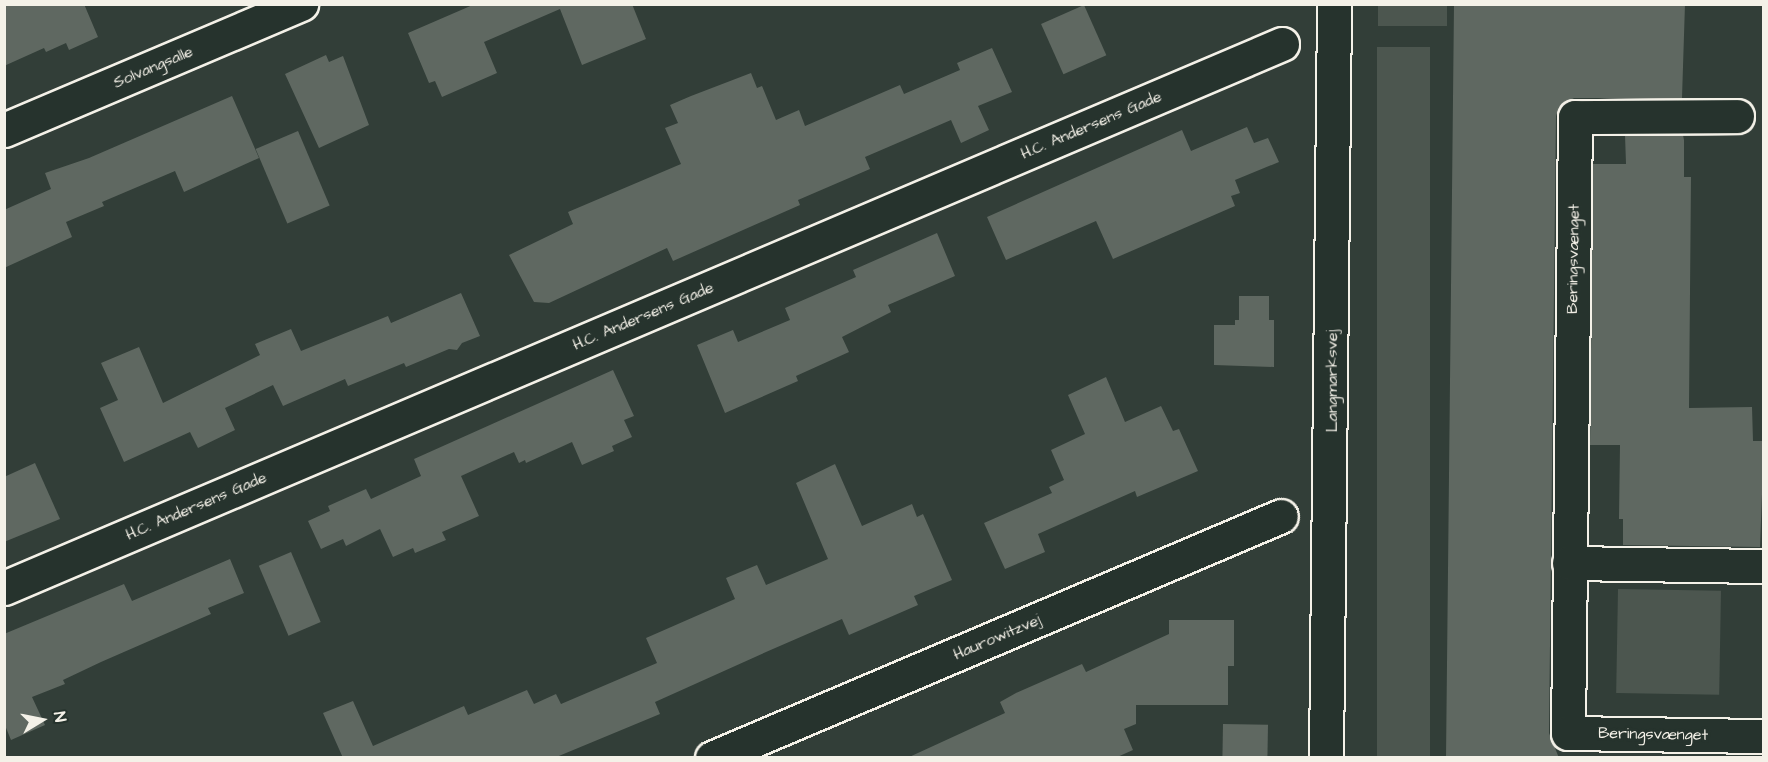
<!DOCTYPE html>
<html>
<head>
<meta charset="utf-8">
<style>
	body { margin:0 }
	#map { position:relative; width:1768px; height:762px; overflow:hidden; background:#323e38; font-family:"Architects Daughter",sans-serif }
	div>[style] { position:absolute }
	.green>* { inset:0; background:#4c564f; transform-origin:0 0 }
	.building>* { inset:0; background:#5f6861; transform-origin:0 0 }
	.roads { filter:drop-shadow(2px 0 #f4f1e8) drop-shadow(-2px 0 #f4f1e8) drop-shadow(0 2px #f4f1e8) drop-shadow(0 -2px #f4f1e8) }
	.minor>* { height:33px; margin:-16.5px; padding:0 16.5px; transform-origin:16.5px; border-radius:16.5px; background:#26332d }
	.major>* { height:33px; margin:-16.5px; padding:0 16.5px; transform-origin:16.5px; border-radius:16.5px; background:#26332d }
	span { translate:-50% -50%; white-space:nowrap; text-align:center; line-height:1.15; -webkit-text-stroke:6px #26332d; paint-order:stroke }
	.street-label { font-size:16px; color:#f4f1e8 }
	.frame { position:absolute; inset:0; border:6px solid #f4f1e8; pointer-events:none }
	.north { position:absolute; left:12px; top:690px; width:60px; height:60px; -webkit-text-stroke:4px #26332d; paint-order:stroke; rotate:80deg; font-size:16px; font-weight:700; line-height:24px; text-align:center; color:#f4f1e8 }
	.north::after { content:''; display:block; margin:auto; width:21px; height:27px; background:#f4f1e8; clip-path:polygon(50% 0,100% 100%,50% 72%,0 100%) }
</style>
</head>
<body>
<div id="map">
	<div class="green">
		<div style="left:1378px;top:5px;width:69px;height:21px"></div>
		<div style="left:1377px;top:47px;width:53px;height:710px"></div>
		<div style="left:1618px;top:589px;width:103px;height:104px;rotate:1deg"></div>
	</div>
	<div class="building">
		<div style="clip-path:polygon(4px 4px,84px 4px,98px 37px,69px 50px,66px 43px,46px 52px,44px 48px,4px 66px)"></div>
		<div style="clip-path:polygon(475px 4px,632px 4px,646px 39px,582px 65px,560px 9px,484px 42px,497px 73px,442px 97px,435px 81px,429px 83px,408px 33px)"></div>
		<div style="clip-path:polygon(1454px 4px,1685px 4px,1682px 98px,1574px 98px,1559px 107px,1556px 116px,1549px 733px,1559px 758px,1446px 758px)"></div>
		<div style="left:1084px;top:5px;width:55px;height:47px;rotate:66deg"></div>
		<div style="clip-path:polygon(992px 48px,1012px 92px,978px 106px,989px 130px,961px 143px,951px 120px,865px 157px,870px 169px,798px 200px,800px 205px,673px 261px,667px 248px,549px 303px,534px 302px,509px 255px,573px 224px,568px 212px,681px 164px,665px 128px,678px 123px,670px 105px,691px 96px,751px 73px,757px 88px,762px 86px,776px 120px,799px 110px,805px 126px,900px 85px,904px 94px,960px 70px,957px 63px)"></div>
		<div style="clip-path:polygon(326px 55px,329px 62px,343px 56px,369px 125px,319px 148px,285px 74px)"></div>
		<div style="clip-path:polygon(232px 96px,259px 158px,184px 192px,175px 171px,102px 202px,104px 206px,66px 222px,72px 237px,4px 268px,4px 210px,51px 189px,45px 173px,89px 158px)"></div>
		<div style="clip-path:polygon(1247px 127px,1254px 143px,1268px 138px,1279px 162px,1235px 180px,1240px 193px,1231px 196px,1235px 206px,1113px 259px,1096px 221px,1006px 260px,987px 217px,1182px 130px,1191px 151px)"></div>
		<div style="left:298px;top:131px;width:81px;height:46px;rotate:67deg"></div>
		<div style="clip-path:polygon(1625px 135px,1683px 135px,1684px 140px,1684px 177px,1691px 177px,1689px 408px,1752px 407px,1753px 441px,1764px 441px,1760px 547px,1623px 545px,1623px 519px,1619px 519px,1620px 445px,1590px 445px,1593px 164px,1626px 164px)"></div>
		<div style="clip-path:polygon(937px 233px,955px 276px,888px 305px,891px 312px,842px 337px,849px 352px,796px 376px,798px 381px,725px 413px,697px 345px,733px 330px,738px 342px,790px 320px,785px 308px,856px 277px,853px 270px)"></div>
		<div style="clip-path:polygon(461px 293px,480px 336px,462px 343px,457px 350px,449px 349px,406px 367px,404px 363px,348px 386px,345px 379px,283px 406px,273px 385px,225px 408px,235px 430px,198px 448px,190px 432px,124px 462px,100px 408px,118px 400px,101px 363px,139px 347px,163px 403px,260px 355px,255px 344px,291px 329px,301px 351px,388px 316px,391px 323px)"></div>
		<div style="clip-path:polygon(1239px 296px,1269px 296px,1269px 320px,1274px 320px,1274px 367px,1214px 365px,1214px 325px,1235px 325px,1235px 320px,1239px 320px)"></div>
		<div style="clip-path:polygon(613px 370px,634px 416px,624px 420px,632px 437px,612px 446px,614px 451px,582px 465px,572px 442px,526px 463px,525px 460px,519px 463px,514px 452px,461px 476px,479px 516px,442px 532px,446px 540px,415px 553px,413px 548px,393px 557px,380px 529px,346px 546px,343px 539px,321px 549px,308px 521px,330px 511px,328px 506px,366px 489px,371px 499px,421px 476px,414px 459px)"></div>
		<div style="clip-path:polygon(1106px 377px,1125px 422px,1161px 406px,1173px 431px,1179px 429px,1198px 471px,1137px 497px,1135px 491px,1038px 534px,1045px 552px,1005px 569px,984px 523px,1052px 493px,1049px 487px,1064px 480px,1051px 450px,1085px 434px,1068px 395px)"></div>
		<div style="clip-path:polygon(35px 463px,60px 519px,4px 542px,4px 477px)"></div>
		<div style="clip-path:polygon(835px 464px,862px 526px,912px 504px,917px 517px,923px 514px,952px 580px,914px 596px,918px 605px,849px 635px,842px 619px,766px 652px,655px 702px,660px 714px,554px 758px,343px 758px,323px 713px,353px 701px,373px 746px,464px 706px,468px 715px,527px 690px,534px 704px,556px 694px,561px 704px,657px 663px,646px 638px,735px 599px,726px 578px,757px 565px,766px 585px,828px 559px,796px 483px)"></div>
		<div style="left:291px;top:552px;width:76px;height:35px;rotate:67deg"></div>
		<div style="clip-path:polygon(230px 559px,244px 593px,208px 608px,211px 614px,101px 662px,63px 680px,65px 684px,32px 697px,45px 725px,11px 740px,4px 723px,4px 634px,124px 584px,132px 601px)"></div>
		<div style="clip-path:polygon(1169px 620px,1234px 620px,1234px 666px,1228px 666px,1228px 705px,1136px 705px,1136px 724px,1124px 729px,1133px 750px,1115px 758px,907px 758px,1005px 713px,1000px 702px,1016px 693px,1082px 664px,1086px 672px,1169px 634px)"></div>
		<div style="left:1223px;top:724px;width:45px;height:34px;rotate:1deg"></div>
	</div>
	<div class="roads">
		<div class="minor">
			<div style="left:1737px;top:116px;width:162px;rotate:179.6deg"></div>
			<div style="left:1575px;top:117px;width:616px;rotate:90.65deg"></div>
			<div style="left:1568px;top:733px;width:196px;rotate:0.9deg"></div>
			<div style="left:4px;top:130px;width:323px;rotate:-23deg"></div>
			<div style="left:1569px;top:563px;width:195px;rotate:0.9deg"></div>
			<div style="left:4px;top:588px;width:1389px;rotate:-23.06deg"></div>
			<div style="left:712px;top:758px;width:618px;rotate:-23.04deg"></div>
		</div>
		<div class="major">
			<div style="left:1326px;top:758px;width:754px;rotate:-89.39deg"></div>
		</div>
	</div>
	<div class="street-label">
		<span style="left:153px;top:67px;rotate:-23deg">Solvangsalle</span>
		<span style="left:1091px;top:125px;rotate:-23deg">H.C. Andersens Gade</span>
		<span style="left:1573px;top:259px;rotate:-89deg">Beringsvænget</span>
		<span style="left:643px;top:316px;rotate:-23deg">H.C. Andersens Gade</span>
		<span style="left:1332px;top:381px;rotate:-90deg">Langmarksvej</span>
		<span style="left:196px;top:506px;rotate:-23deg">H.C. Andersens Gade</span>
		<span style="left:997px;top:637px;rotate:-23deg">Haurowitzvej</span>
		<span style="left:1653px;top:734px;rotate:1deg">Beringsvænget</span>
	</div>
	<div class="frame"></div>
	<div class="north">N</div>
</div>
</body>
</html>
